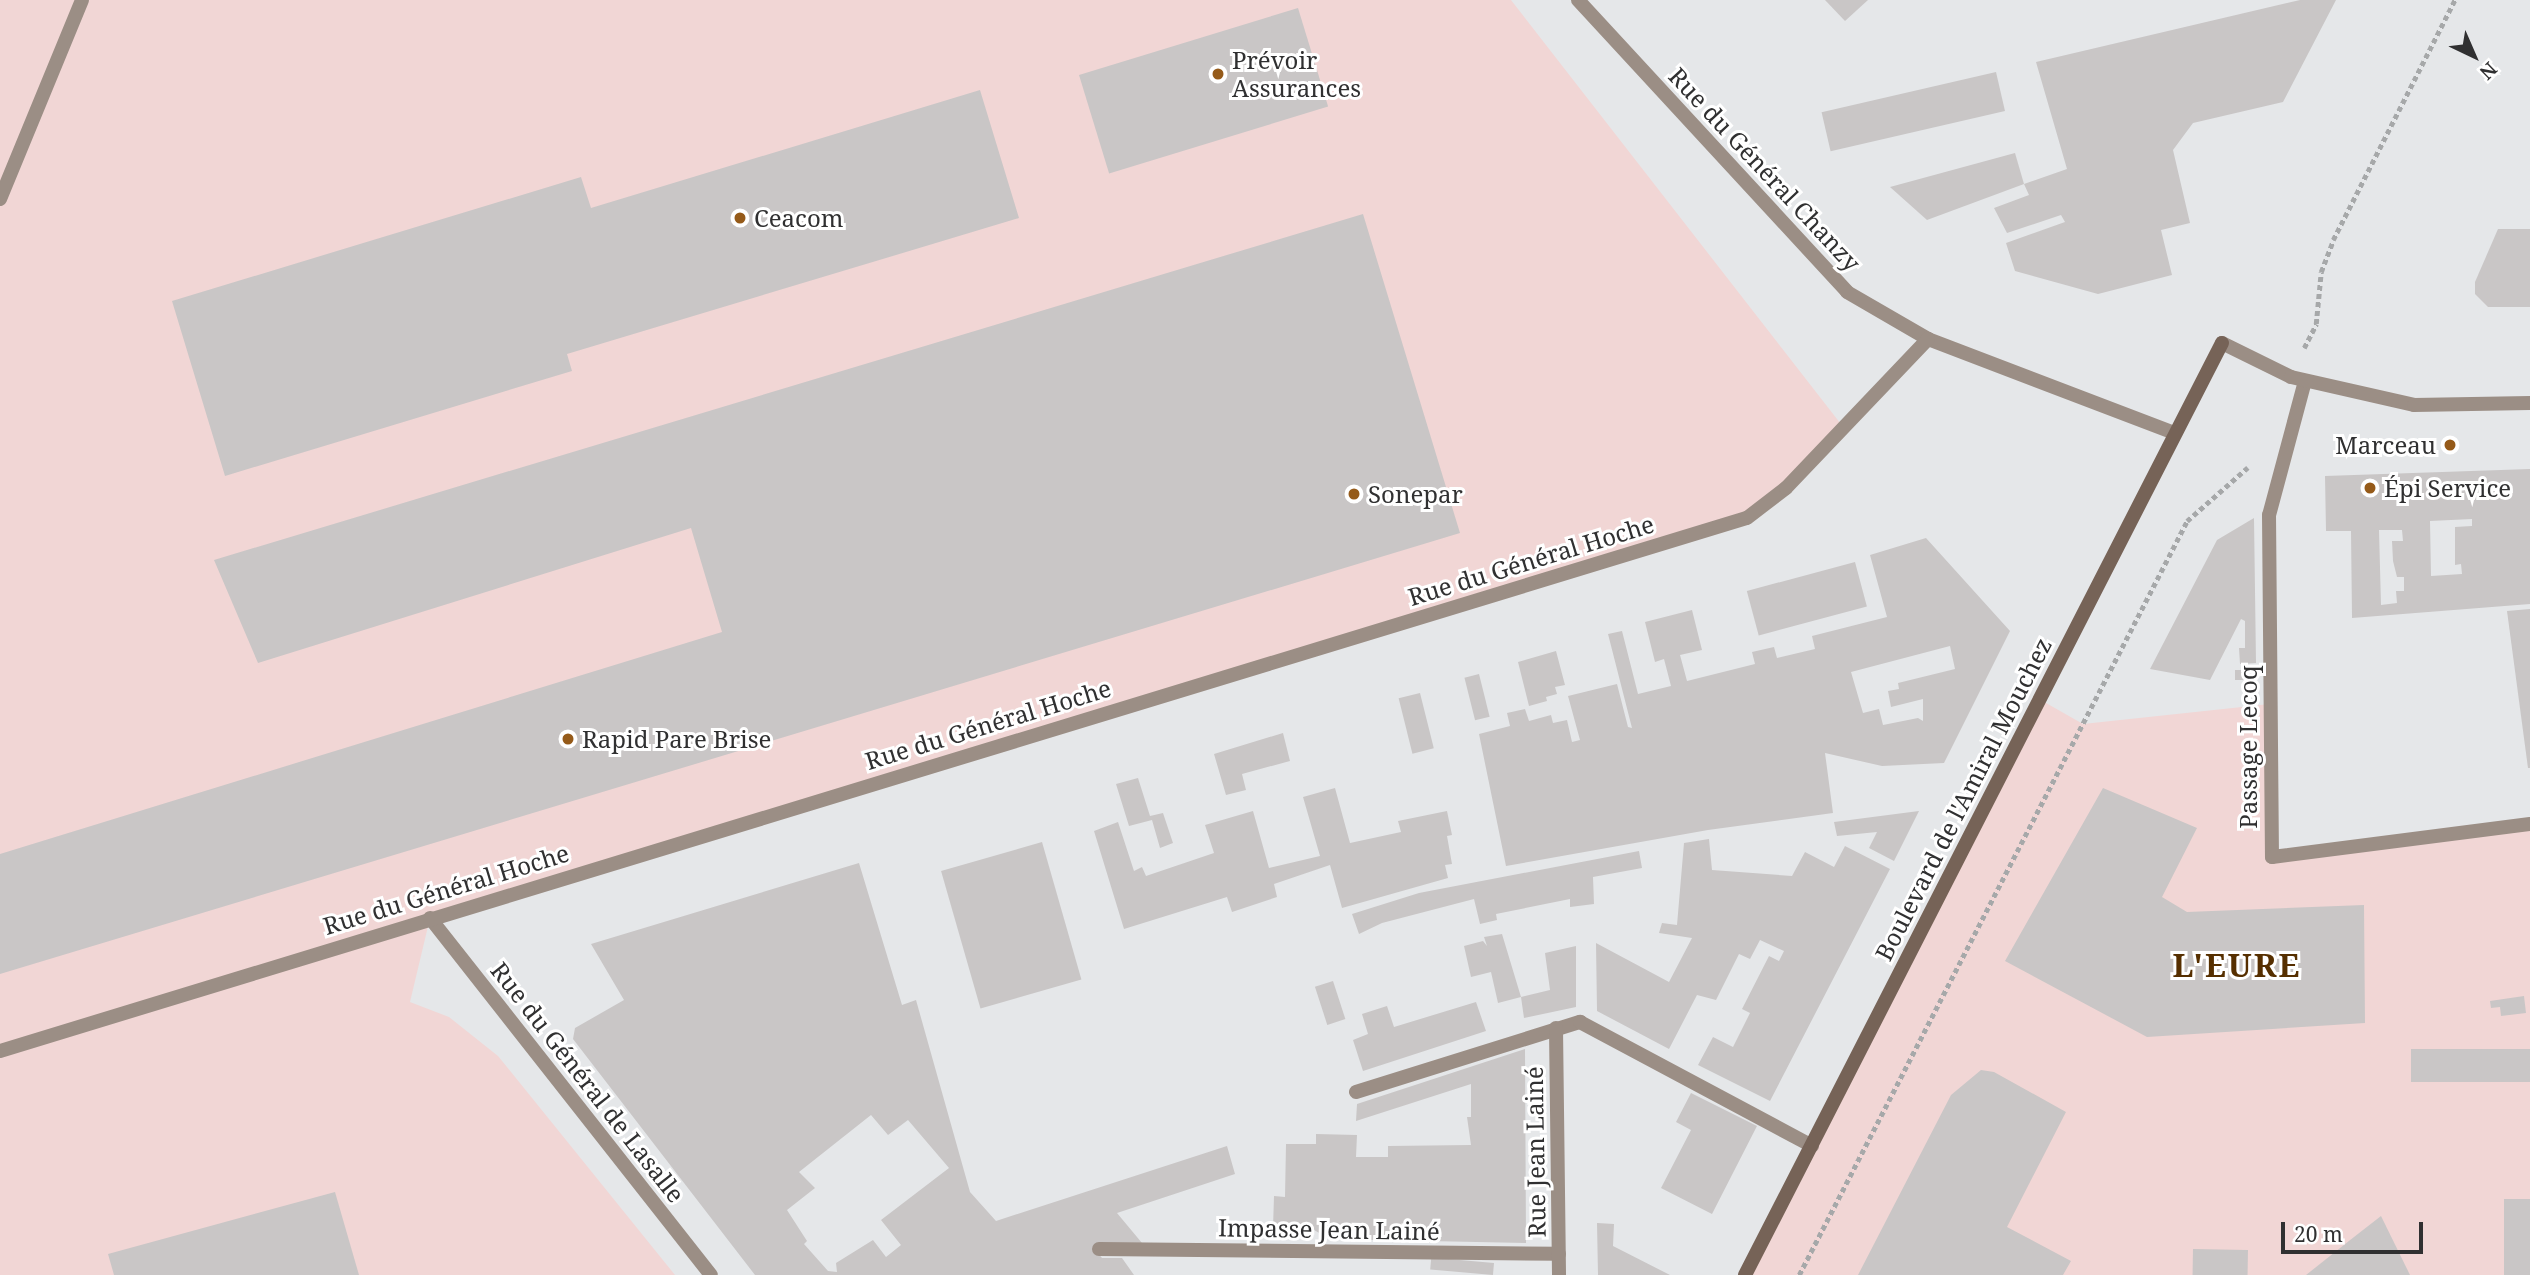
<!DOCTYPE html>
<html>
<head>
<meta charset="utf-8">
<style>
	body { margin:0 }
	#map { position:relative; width:2530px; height:1275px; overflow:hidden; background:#e5e7e9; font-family:"Noto Serif",serif }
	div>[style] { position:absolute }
	.industrial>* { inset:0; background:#f1d6d5 }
	.building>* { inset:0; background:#c9c6c6; transform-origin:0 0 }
	.path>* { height:4.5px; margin-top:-2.25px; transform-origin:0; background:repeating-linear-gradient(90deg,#a6a8a9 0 5px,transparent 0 8.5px) }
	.service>* { height:14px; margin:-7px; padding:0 7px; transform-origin:7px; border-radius:7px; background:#9b8e85 }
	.minor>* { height:14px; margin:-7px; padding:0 7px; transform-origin:7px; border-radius:7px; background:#9b8e85 }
	.secondary>* { height:14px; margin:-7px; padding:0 7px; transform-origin:7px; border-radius:7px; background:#766357 }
	.dots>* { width:19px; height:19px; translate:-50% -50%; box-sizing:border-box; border:4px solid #fff; border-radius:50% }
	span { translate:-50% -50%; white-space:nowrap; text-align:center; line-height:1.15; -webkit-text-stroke:6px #fff; paint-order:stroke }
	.poi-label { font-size:24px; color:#303031 }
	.left { translate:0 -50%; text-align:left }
	.right { translate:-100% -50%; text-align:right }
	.street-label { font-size:24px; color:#303031 }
	.district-label { font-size:32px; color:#562f00; font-weight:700; letter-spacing:2px }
	.north { position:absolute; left:2439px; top:21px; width:70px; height:70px; -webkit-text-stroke:5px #fff; paint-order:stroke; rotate:136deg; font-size:19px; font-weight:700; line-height:28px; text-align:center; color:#303031 }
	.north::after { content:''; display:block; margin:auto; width:24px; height:32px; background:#303031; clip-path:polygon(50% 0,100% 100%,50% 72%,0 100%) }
	.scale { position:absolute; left:2281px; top:1222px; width:142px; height:32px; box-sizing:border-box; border:4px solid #303031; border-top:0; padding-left:9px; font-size:21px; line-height:24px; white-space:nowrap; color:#303031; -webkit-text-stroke:5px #fff; paint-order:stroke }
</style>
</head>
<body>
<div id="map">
	<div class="industrial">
		<div style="clip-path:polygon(0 0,1511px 0,1844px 428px,1747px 518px,430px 918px,410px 1002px,449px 1017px,498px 1056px,675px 1275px,0 1275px)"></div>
		<div style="clip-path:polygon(2039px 699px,2083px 724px,2270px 704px,2272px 856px,2530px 824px,2530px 1275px,1746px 1275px)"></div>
	</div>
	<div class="building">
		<div style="clip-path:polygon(1825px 0,1868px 0,1845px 21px)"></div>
		<div style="clip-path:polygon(2300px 0,2336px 0,2283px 102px,2193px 123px,2173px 150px,2190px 223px,2161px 230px,2172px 275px,2098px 294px,2015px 271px,2006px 243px,2065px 222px,2061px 215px,2007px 233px,1994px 208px,2029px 195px,2024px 184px,2067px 169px,2036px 62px)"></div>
		<div style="left:1298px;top:8px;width:103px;height:229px;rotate:73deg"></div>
		<div style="left:1996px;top:72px;width:40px;height:179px;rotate:77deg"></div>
		<div style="clip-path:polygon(980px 90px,1019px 218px,567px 354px,572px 371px,225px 476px,172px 301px,581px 177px,591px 208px)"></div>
		<div style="clip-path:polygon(2015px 153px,2024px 184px,1927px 220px,1890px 187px)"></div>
		<div style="clip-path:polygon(1363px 214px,1460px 533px,0 974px,0 854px,722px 632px,691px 528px,258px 663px,214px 560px)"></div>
		<div style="clip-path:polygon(2498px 229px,2530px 229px,2530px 307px,2488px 307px,2475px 294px,2475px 282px)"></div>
		<div style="clip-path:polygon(evenodd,2530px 469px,2530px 604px,2352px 618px,2351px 531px,2326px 531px,2325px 476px,2530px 469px,2472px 519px,2472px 526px,2455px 527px,2455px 565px,2461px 564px,2462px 574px,2431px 576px,2430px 521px,2472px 519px,2530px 469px,2379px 530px,2402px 530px,2403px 541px,2392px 541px,2393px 561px,2397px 577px,2404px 577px,2404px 591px,2396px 591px,2397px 603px,2381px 605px,2379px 530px)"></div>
		<div style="clip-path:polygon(2254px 518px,2256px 663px,2240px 664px,2239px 648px,2245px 648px,2245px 621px,2241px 619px,2210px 680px,2150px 669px,2217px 540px)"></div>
		<div style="clip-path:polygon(evenodd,1926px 538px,2010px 631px,1944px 763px,1882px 766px,1825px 753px,1833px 813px,1708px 830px,1506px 866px,1479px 734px,1510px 726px,1507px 713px,1525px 709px,1529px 721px,1551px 715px,1553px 723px,1567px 720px,1572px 742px,1580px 740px,1568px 696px,1617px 684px,1628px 727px,1632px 728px,1608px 634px,1622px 631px,1638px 694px,1671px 686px,1664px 659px,1655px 662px,1645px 622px,1692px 610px,1702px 650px,1680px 655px,1687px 681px,1755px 664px,1752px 652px,1774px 647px,1777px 658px,1815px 649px,1812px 636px,1887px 617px,1870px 555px,1926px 538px,1950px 646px,1955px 669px,1898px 683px,1899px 689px,1888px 691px,1891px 707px,1923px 699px,1923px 721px,1918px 718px,1883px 725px,1879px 709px,1863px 713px,1851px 672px,1950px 646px)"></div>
		<div style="left:1855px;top:562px;width:46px;height:112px;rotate:75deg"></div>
		<div style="clip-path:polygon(2530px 609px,2530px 768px,2528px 768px,2507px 611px)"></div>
		<div style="clip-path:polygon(1556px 651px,1565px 685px,1555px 687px,1557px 694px,1546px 697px,1547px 701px,1529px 706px,1518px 662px)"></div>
		<div style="left:2257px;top:670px;width:10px;height:22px;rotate:90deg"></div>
		<div style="left:1479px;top:674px;width:44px;height:15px;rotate:76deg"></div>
		<div style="left:1420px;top:693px;width:57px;height:22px;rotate:76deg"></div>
		<div style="clip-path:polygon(1283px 733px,1290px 761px,1242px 774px,1246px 790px,1226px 795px,1214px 754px)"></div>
		<div style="clip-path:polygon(1138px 778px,1150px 816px,1163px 813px,1173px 843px,1160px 848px,1152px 820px,1129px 826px,1116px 784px)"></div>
		<div style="clip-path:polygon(1335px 788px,1350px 843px,1401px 832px,1398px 821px,1447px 811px,1452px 835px,1447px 836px,1452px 864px,1445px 865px,1448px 878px,1342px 908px,1330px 865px,1274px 884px,1277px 897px,1232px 912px,1227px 897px,1124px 929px,1094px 831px,1118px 822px,1134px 871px,1142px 867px,1146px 876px,1214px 853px,1205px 825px,1253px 811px,1269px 868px,1320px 856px,1303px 797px)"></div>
		<div style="clip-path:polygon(2103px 788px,2197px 828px,2162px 897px,2187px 912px,2364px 905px,2365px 1023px,2147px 1037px,2005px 961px)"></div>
		<div style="clip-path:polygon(1919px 811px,1894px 861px,1869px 848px,1877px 832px,1837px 836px,1834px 822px)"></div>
		<div style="clip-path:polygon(1709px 839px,1712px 870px,1792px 876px,1805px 852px,1834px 867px,1845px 846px,1890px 869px,1770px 1101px,1698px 1065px,1713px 1037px,1733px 1047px,1750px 1013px,1742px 1009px,1769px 956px,1779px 961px,1784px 951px,1760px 940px,1750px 959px,1739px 954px,1716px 1000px,1697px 995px,1669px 1049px,1597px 1011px,1596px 943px,1669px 982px,1692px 938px,1659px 933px,1662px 923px,1677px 925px,1684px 843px)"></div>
		<div style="left:1042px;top:842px;width:143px;height:105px;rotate:74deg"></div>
		<div style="clip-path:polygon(1639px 851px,1642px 868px,1593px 877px,1594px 904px,1570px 907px,1570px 899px,1496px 914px,1497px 920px,1480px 924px,1474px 899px,1382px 923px,1359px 934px,1352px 914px,1419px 893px)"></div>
		<div style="clip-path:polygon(evenodd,859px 863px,902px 1005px,916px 1000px,970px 1192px,996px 1221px,1227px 1146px,1235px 1174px,1117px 1213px,1142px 1243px,1096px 1251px,1102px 1258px,1122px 1258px,1134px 1275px,755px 1275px,573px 1039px,575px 1028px,624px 1000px,591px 944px,859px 863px,871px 1115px,888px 1135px,908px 1120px,949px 1168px,881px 1220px,901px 1245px,886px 1257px,873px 1240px,836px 1263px,837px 1272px,828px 1271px,804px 1244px,807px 1241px,787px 1210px,815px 1188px,799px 1172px,871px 1115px)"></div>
		<div style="clip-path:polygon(1502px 934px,1521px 997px,1550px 990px,1545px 953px,1576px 946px,1576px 1007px,1524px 1018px,1521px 997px,1498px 1003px,1491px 972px,1471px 977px,1464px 946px,1483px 941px,1487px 946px,1484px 937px)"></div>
		<div style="left:1333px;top:981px;width:40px;height:19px;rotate:72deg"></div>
		<div style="clip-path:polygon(2524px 996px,2526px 1013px,2501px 1016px,2500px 1007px,2491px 1008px,2490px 1001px)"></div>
		<div style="clip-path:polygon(1476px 1002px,1486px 1031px,1363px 1071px,1353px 1040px,1368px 1034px,1362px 1014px,1387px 1006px,1394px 1027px)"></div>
		<div style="clip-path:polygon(1525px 1049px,1526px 1243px,1330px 1239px,1314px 1230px,1273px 1228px,1274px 1196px,1285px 1197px,1286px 1144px,1316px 1144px,1316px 1134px,1357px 1135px,1356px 1157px,1388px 1157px,1388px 1146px,1471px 1145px,1467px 1117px,1471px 1117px,1471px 1084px,1356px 1121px,1357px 1104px)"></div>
		<div style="left:2530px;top:1049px;width:33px;height:119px;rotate:90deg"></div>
		<div style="clip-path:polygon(1981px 1070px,1994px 1072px,2066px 1112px,2007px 1227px,2071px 1261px,2063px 1275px,1858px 1275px,1951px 1095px)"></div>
		<div style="clip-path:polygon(1691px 1093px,1757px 1126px,1712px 1214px,1661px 1188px,1691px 1130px,1676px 1122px)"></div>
		<div style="clip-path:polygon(335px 1192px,359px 1275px,114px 1275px,108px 1254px)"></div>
		<div style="left:2504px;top:1199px;width:26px;height:76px"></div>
		<div style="clip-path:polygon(2381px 1216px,2410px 1275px,2306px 1275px,2354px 1237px)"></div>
		<div style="clip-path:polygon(1597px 1223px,1614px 1224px,1613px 1246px,1670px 1275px,1598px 1275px)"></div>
		<div style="left:2193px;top:1249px;width:55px;height:26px;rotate:1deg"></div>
		<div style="left:1494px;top:1263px;width:12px;height:63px;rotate:95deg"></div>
	</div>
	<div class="path">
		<div style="left:2304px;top:348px;width:27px;rotate:-63deg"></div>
		<div style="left:2316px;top:324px;width:52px;rotate:-84.5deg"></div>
		<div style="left:2321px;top:272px;width:34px;rotate:-69deg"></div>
		<div style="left:2333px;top:240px;width:269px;rotate:-63.1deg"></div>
		<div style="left:1799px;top:1275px;width:848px;rotate:-62.77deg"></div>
		<div style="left:2187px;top:521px;width:81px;rotate:-41.5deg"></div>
	</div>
	<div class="service">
		<div style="left:2305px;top:381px;width:139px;rotate:105deg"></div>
		<div style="left:2269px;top:515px;width:342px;rotate:89.5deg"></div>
		<div style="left:2272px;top:857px;width:260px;rotate:-7.3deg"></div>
		<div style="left:1356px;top:1092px;width:235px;rotate:-17.4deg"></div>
		<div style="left:1580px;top:1022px;width:263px;rotate:28.1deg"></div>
		<div style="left:1099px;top:1249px;width:460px;rotate:0.6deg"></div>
	</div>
	<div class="minor">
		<div style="left:1578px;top:0;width:397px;rotate:47.3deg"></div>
		<div style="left:1847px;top:292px;width:94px;rotate:30.1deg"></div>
		<div style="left:1928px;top:339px;width:263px;rotate:20.9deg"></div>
		<div style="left:0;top:199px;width:215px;rotate:-67.6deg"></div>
		<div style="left:2222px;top:343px;width:77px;rotate:26.2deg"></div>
		<div style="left:2291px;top:377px;width:126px;rotate:12.8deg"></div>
		<div style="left:2414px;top:405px;width:116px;rotate:-1deg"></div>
		<div style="left:430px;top:918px;width:454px;rotate:51.8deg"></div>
		<div style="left:1556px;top:1028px;width:247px;rotate:89.3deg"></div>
		<div style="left:0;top:1051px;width:1826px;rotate:-16.97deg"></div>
		<div style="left:1747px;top:518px;width:49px;rotate:-37.6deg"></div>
		<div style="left:1786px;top:488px;width:206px;rotate:-46.4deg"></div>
	</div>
	<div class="secondary">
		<div style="left:1745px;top:1275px;width:1047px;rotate:-62.9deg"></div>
	</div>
	<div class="dots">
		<div style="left:1218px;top:74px;background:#955a19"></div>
		<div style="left:740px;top:218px;background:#955a19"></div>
		<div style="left:2450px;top:445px;background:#955a19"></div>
		<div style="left:2370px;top:488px;background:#955a19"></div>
		<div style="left:1354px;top:494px;background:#955a19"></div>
		<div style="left:568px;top:739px;background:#955a19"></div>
	</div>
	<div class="poi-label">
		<span class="left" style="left:1232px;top:74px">Prévoir<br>Assurances</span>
		<span class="left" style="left:754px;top:218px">Ceacom</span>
		<span class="right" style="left:2436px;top:445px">Marceau</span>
		<span class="left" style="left:2384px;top:488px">Épi Service</span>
		<span class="left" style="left:1368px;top:494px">Sonepar</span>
		<span class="left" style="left:582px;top:739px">Rapid Pare Brise</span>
	</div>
	<div class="street-label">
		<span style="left:1765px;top:169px;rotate:47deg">Rue du Général Chanzy</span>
		<span style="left:1531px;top:560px;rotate:-17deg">Rue du Général Hoche</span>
		<span style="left:988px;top:724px;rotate:-17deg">Rue du Général Hoche</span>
		<span style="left:2248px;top:747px;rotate:-90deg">Passage Lecoq</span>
		<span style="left:1963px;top:799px;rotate:-63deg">Boulevard de l'Amiral Mouchez</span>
		<span style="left:446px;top:889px;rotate:-17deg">Rue du Général Hoche</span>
		<span style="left:588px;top:1082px;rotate:52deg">Rue du Général de Lasalle</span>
		<span style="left:1535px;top:1152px;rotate:-91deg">Rue Jean Lainé</span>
		<span style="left:1329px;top:1229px;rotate:1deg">Impasse Jean Lainé</span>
	</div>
	<div class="district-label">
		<span style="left:2237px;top:965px">L'EURE</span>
	</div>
	<div class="north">N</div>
	<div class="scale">20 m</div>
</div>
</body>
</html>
